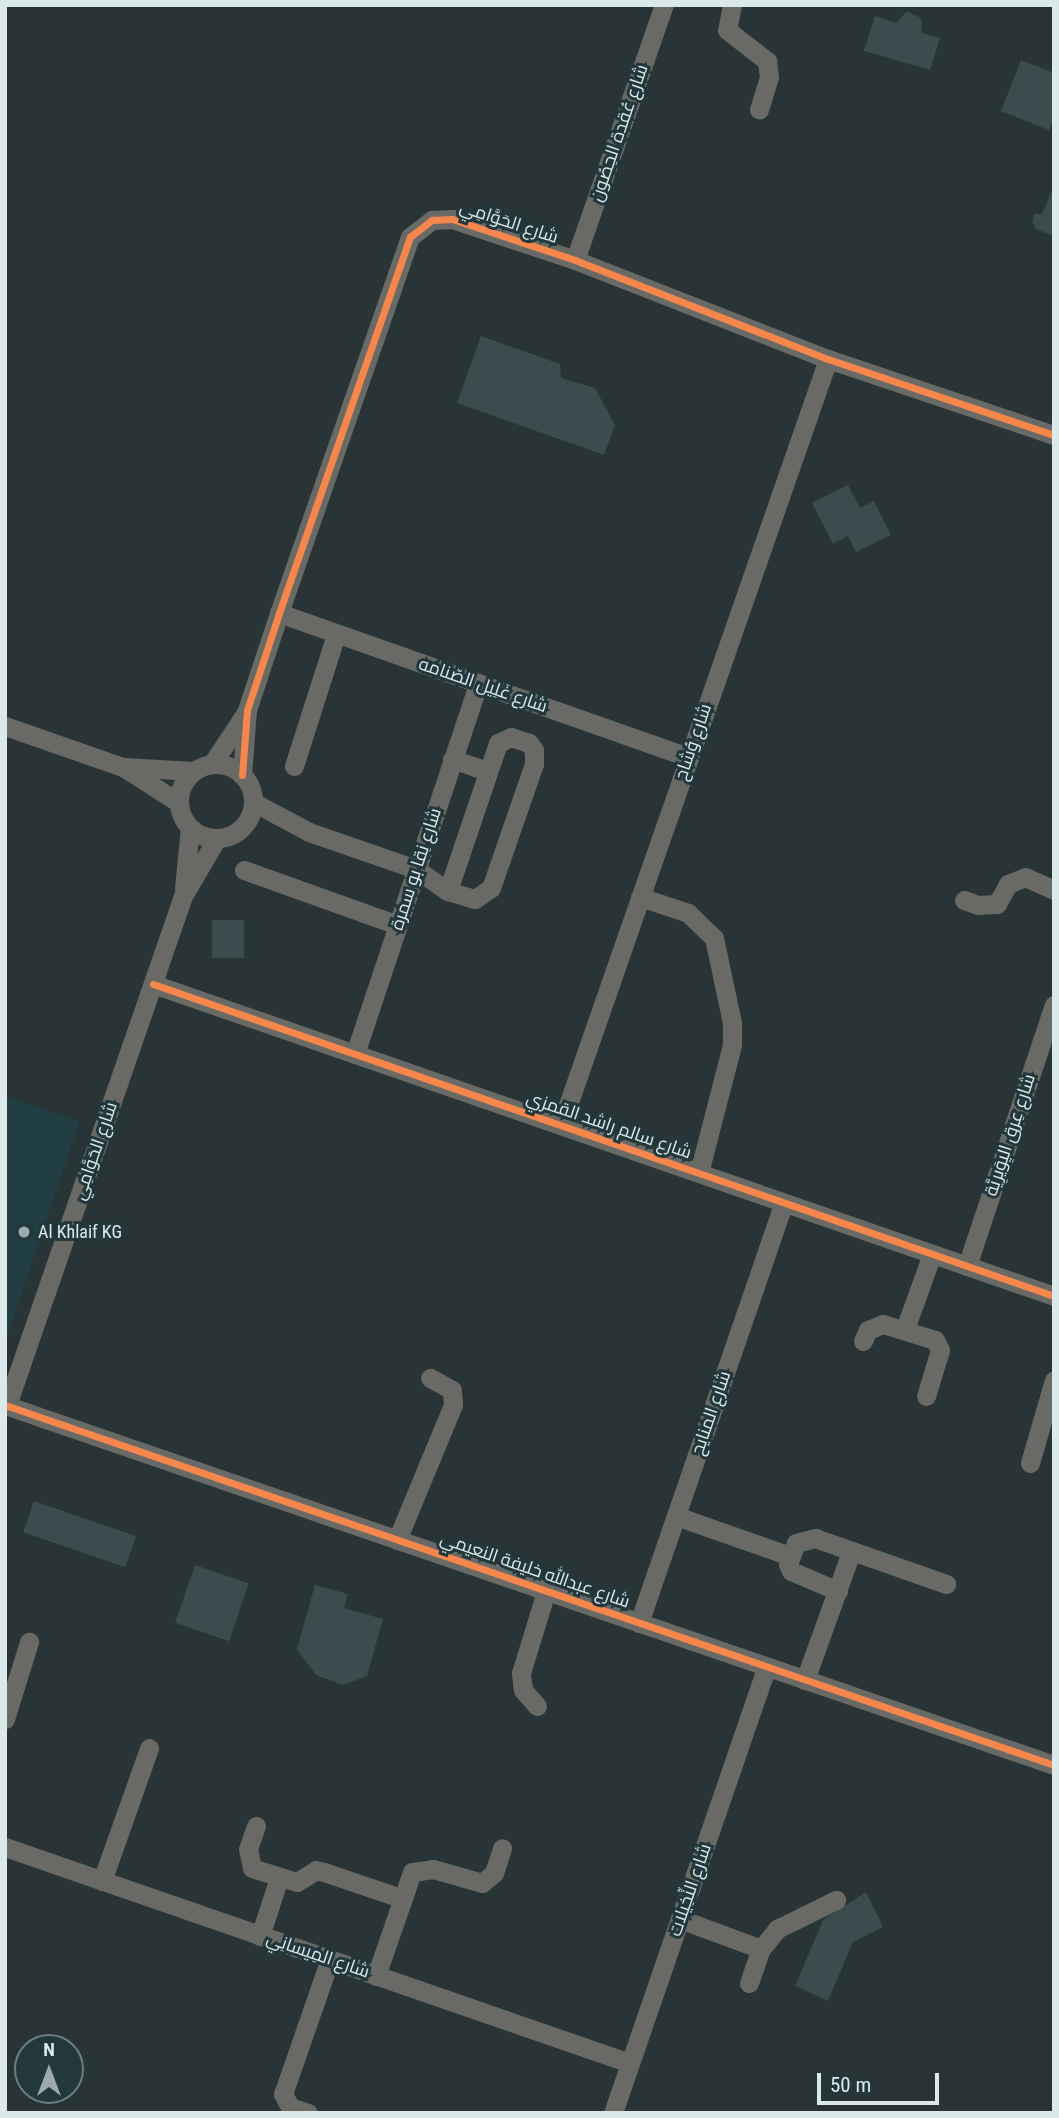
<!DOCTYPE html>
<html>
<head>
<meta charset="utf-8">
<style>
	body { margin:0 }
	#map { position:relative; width:1059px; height:2118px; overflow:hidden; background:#283436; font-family:"Roboto Condensed",Cairo,sans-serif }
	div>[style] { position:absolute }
	.built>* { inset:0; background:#213e43 }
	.building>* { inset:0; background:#3b4c4e; transform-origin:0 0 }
	.minor>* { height:19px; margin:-9.5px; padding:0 9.5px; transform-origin:9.5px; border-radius:9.5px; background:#696a66 }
	.minor>.ring { margin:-9.5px; padding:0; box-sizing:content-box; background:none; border:19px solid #696a66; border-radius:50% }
	.cycleway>* { height:7px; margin:-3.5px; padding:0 3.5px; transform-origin:3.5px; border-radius:3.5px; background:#f5874c }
	.dots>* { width:19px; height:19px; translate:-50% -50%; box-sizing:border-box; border:4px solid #22383c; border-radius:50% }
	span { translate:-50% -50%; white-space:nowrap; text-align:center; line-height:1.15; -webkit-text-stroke:6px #22383c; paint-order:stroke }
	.street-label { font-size:18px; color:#dbe9eb }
	.poi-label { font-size:18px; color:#dbe9eb }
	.left { translate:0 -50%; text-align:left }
	.frame { position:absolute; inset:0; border:7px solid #dbe9eb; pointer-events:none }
	.north { position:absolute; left:14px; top:2034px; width:70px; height:70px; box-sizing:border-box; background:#22383c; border:2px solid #6c7f82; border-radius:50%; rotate:0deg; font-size:19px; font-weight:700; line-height:28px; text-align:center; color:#dbe9eb }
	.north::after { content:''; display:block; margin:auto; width:24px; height:32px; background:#9caaac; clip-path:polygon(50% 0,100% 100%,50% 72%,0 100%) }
	.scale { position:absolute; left:817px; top:2073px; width:122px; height:32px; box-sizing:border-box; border:4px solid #dbe9eb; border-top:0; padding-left:9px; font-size:21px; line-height:24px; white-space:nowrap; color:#dbe9eb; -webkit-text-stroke:5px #22383c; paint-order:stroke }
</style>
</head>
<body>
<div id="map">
	<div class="built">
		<div style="clip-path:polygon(5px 1096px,80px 1121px,5px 1343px)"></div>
	</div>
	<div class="building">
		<div style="clip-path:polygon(907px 11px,921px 18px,922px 33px,940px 38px,930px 70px,864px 51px,875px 16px,896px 23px)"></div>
		<div style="clip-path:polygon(1021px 60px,1054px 73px,1054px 119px,1049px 130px,1001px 111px)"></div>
		<div style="clip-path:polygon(1054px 186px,1054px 236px,1036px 229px,1032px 222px,1034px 214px,1042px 214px)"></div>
		<div style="clip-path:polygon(481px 336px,560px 364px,561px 378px,595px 388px,615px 425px,604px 455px,457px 403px)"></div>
		<div style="clip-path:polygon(848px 485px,860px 508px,874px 501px,891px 535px,856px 552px,848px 536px,833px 544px,812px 503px)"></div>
		<div style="left:212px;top:920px;width:32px;height:38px"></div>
		<div style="left:34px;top:1501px;width:108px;height:33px;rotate:19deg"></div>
		<div style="left:195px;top:1565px;width:57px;height:61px;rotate:19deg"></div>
		<div style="clip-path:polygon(315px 1585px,348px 1594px,344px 1608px,383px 1619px,367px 1676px,343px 1685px,316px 1675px,297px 1649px)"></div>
		<div style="clip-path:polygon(866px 1892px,883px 1927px,853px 1942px,828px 2001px,795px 1986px,823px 1920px)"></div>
	</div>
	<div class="minor">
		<div style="left:732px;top:5px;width:25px;rotate:101deg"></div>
		<div style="left:727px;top:30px;width:51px;rotate:37.8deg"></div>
		<div style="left:767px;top:61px;width:16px;rotate:83deg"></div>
		<div style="left:769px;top:77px;width:34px;rotate:107deg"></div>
		<div style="left:575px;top:260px;width:270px;rotate:-70.8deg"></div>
		<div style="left:279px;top:613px;width:433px;rotate:19.4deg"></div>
		<div style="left:5px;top:726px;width:125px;rotate:19.2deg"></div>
		<div style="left:123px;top:767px;width:65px;rotate:32.5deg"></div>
		<div style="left:452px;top:759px;width:37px;rotate:19deg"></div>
		<div class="ring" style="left:179px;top:764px;width:55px;height:55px"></div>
		<div style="left:212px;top:764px;width:60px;rotate:-56.6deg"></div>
		<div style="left:294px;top:766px;width:139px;rotate:-72.3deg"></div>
		<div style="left:124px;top:767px;width:70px;rotate:3.3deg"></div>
		<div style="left:242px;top:775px;width:65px;rotate:-85.6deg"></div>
		<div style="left:247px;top:710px;width:102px;rotate:-71.7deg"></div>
		<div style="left:279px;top:613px;width:398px;rotate:-70.8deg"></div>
		<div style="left:410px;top:237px;width:28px;rotate:-38deg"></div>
		<div style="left:432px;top:220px;width:20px;rotate:-3deg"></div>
		<div style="left:452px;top:219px;width:130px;rotate:18.4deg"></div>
		<div style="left:575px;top:260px;width:272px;rotate:21.4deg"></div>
		<div style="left:828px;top:359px;width:238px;rotate:18.6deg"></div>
		<div style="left:253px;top:802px;width:64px;rotate:28.2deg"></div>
		<div style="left:309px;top:832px;width:113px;rotate:19.1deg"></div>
		<div style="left:416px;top:869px;width:39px;rotate:35deg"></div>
		<div style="left:448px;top:891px;width:28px;rotate:17deg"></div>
		<div style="left:475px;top:899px;width:19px;rotate:-35deg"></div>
		<div style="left:491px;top:888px;width:131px;rotate:-70.9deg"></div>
		<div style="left:534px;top:764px;width:14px;rotate:-90deg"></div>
		<div style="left:534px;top:750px;width:9px;rotate:-126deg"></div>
		<div style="left:529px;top:743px;width:19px;rotate:-162deg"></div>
		<div style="left:511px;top:737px;width:14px;rotate:155deg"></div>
		<div style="left:498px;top:743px;width:156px;rotate:108.7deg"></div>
		<div style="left:244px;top:870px;width:164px;rotate:19.7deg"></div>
		<div style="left:184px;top:888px;width:60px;rotate:-84.3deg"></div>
		<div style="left:640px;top:897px;width:51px;rotate:18.4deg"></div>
		<div style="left:688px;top:913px;width:36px;rotate:44deg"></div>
		<div style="left:714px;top:938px;width:87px;rotate:78deg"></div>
		<div style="left:732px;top:1023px;width:22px;rotate:90deg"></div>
		<div style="left:732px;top:1045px;width:132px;rotate:104.5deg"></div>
		<div style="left:964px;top:900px;width:15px;rotate:20deg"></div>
		<div style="left:978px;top:905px;width:19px;rotate:-3deg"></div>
		<div style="left:997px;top:904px;width:23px;rotate:-61deg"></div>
		<div style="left:1008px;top:884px;width:18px;rotate:-22deg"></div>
		<div style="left:1025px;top:877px;width:32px;rotate:24deg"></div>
		<div style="left:153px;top:984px;width:953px;rotate:19.1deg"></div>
		<div style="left:355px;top:1054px;width:390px;rotate:-71.6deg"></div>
		<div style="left:561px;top:1125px;width:811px;rotate:-70.78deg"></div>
		<div style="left:967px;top:1266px;width:275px;rotate:-71.6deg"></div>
		<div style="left:905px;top:1329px;width:80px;rotate:-70.2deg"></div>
		<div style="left:863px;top:1341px;width:12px;rotate:-66deg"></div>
		<div style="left:868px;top:1330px;width:16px;rotate:-22deg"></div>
		<div style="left:883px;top:1324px;width:54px;rotate:17.1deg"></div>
		<div style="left:935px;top:1340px;width:11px;rotate:63deg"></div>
		<div style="left:940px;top:1350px;width:48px;rotate:106.9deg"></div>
		<div style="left:5px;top:1405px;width:1109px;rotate:18.94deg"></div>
		<div style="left:7px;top:1405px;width:539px;rotate:-70.93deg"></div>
		<div style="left:183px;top:896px;width:67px;rotate:-59.6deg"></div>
		<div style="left:1030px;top:1463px;width:86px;rotate:-73.9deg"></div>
		<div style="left:676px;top:1516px;width:121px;rotate:19.3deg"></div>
		<div style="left:397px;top:1540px;width:146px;rotate:-67.5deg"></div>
		<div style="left:453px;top:1405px;width:15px;rotate:-94deg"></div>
		<div style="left:452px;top:1390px;width:25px;rotate:-151deg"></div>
		<div style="left:838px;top:1591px;width:51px;rotate:-156.9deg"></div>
		<div style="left:791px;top:1571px;width:8px;rotate:-113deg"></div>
		<div style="left:788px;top:1564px;width:22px;rotate:-69deg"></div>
		<div style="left:796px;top:1543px;width:20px;rotate:-15deg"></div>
		<div style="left:815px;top:1538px;width:139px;rotate:19.3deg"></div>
		<div style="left:639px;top:1623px;width:444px;rotate:-71deg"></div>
		<div style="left:805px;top:1680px;width:136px;rotate:-70.2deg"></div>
		<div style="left:537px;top:1706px;width:21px;rotate:-131deg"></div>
		<div style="left:523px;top:1690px;width:17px;rotate:-97deg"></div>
		<div style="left:521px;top:1673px;width:86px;rotate:-73deg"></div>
		<div style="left:5px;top:1719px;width:81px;rotate:-72.7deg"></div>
		<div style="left:256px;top:1826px;width:24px;rotate:109deg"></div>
		<div style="left:248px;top:1849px;width:19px;rotate:78deg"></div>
		<div style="left:252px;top:1868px;width:47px;rotate:17.3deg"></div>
		<div style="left:297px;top:1882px;width:22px;rotate:-32deg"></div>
		<div style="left:316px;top:1870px;width:8px;rotate:14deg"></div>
		<div style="left:324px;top:1872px;width:81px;rotate:18.7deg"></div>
		<div style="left:5px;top:1847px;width:661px;rotate:19.07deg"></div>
		<div style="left:102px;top:1881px;width:141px;rotate:-70.5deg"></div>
		<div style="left:680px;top:1919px;width:86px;rotate:20.3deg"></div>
		<div style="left:260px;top:1936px;width:61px;rotate:-71.9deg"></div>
		<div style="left:376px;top:1976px;width:110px;rotate:-70.9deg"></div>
		<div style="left:412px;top:1872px;width:21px;rotate:-8deg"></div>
		<div style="left:433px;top:1869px;width:51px;rotate:15.9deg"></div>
		<div style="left:482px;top:1883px;width:16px;rotate:-40deg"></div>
		<div style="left:494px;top:1873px;width:26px;rotate:-72deg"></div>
		<div style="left:749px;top:1983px;width:36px;rotate:-71deg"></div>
		<div style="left:761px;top:1949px;width:26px;rotate:-51deg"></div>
		<div style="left:777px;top:1929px;width:66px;rotate:-26.2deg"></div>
		<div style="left:308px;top:2113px;width:19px;rotate:-162deg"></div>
		<div style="left:290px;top:2107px;width:15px;rotate:-118deg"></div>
		<div style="left:283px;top:2094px;width:143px;rotate:-70.8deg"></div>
		<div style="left:613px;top:2113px;width:472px;rotate:-71deg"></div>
	</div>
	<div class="cycleway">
		<div style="left:242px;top:775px;width:65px;rotate:-85.6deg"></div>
		<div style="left:247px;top:710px;width:102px;rotate:-71.7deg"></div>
		<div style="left:279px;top:613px;width:398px;rotate:-70.8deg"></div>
		<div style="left:410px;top:237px;width:28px;rotate:-38deg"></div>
		<div style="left:432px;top:220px;width:20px;rotate:-3deg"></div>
		<div style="left:452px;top:219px;width:130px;rotate:18.4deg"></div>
		<div style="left:575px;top:260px;width:272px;rotate:21.4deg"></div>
		<div style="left:828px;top:359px;width:238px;rotate:18.6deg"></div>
		<div style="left:153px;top:984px;width:953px;rotate:19.1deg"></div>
		<div style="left:5px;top:1405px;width:1109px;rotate:18.94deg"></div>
	</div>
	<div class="dots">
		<div style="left:24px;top:1232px;background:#9caaac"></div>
	</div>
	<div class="street-label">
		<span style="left:619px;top:133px;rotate:-71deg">شارع عُقدة الحِصُون</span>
		<span style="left:509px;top:222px;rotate:18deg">شارع الحَوَّامِي</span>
		<span style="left:483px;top:685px;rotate:19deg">شارع غَلِيل الصّنامه</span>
		<span style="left:693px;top:742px;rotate:-71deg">شارع وُشاح</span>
		<span style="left:416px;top:869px;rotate:-72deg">شارع نِقا بو سمرة</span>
		<span style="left:609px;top:1125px;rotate:19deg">شارع سالم راشد القمزي</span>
		<span style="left:1010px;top:1135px;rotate:-72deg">شارع عِرق اليِوَيرِيَّة</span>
		<span style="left:95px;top:1151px;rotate:-71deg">شارع الحَوَّامِي</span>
		<span style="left:711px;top:1413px;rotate:-71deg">شارع المنايح</span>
		<span style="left:535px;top:1570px;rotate:19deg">شارع عبدالله خليفة النعيمي</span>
		<span style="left:690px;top:1890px;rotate:-71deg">شارع النِّخِيلات</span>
		<span style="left:318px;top:1955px;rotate:19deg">شارع المِيسانِي</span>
	</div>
	<div class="poi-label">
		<span class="left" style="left:38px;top:1232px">Al Khlaif KG</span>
	</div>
	<div class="frame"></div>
	<div class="north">N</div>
	<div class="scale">50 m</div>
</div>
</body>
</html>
